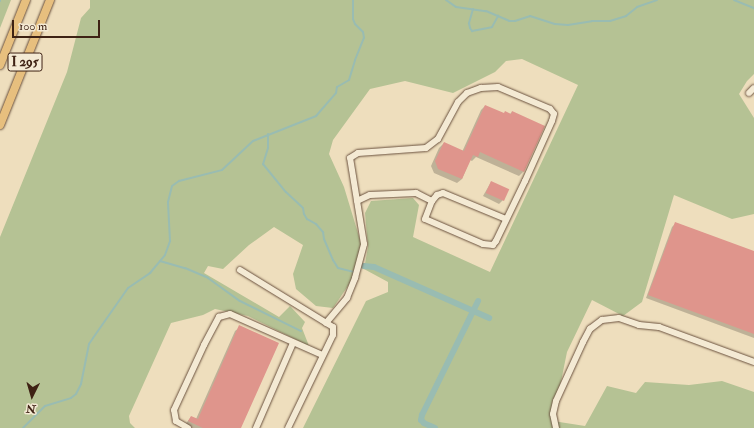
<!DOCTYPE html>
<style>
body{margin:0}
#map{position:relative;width:754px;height:428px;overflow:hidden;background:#eedebd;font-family:"IM FELL Double Pica",serif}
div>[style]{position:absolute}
.green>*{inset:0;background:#b5c294}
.shadow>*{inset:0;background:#0003}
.stream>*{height:2px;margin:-1px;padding:0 1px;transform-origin:1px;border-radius:1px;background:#99bcb2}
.canal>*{height:6px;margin:-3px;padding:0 3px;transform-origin:3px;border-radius:3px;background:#99bcb2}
.building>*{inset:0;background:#df958c;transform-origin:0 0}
.roads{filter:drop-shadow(0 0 1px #6a513e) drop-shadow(0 0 1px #6a513e)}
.minor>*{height:6px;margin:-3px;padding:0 3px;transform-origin:3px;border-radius:3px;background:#f4ead4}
.highway>*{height:8px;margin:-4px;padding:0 4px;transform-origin:4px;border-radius:4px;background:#e7bf7e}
span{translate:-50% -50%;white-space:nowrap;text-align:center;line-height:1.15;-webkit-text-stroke:4px #f4ead4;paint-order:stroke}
.shield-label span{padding:1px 3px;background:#f4ead4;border:1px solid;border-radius:3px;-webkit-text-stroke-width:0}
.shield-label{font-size:13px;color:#3e2214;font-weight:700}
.north{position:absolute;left:12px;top:376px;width:40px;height:40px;-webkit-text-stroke:3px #f4ead4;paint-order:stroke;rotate:185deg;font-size:11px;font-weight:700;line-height:16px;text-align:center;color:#3e2214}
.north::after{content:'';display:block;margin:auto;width:14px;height:18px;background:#3e2214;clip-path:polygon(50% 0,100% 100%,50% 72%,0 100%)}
.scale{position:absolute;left:12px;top:20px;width:88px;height:18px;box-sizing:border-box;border:2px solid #3e2214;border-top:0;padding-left:5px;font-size:12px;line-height:14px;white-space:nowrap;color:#3e2214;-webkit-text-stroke:3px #f4ead4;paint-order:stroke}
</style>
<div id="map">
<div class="green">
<i style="clip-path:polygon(0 0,11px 0,0 28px)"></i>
<i style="clip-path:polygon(90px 0,754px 0,754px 74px,747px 81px,739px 94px,754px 118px,754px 214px,732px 219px,674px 195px,642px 302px,623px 316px,592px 300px,567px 352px,553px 421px,585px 426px,607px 386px,636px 393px,645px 382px,689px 385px,722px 381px,754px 392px,754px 428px,303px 428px,366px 301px,388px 292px,388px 282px,364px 269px,368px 247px,365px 213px,371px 201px,413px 198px,419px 205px,413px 237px,490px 272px,578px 85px,522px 59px,506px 61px,495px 72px,453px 93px,405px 81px,370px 89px,333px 140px,329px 154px,344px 187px,361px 243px,356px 266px,350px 283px,333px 308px,316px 306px,296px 289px,293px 274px,303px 245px,274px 227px,249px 245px,223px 269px,208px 266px,204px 273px,279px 317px,290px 306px,305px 322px,302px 328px,309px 346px,248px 316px,215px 309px,203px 315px,171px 323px,129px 416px,130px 423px,135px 428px,0 428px,0 237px,67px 72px,81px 18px,90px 8px)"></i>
</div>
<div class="shadow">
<i style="clip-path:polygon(485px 106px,503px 114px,510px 114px,512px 112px,523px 172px,519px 176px,476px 157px,472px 161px,470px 160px,462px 179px,457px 183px,434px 173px,431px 166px,439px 148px,444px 143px,462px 152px,481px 110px)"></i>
<i style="clip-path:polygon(491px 182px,503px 200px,499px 204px,483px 196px)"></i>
<i style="clip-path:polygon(676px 223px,754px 252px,754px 338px,646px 298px,672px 227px)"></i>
<i style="clip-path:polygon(240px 327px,240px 428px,189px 428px,184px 426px,191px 417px,196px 419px,235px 331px)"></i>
</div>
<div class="stream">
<i style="left:446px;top:0;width:12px;rotate:35deg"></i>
<i style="left:456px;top:7px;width:30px;rotate:8deg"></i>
<i style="left:486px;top:11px;width:25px;rotate:23deg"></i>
<i style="left:509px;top:21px;width:6px"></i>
<i style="left:515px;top:21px;width:16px;rotate:-18deg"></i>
<i style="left:530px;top:16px;width:26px;rotate:18deg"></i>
<i style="left:555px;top:24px;width:13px;rotate:4deg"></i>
<i style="left:568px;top:25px;width:24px;rotate:-9deg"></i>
<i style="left:592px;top:21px;width:18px"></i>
<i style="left:610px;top:21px;width:17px;rotate:-17deg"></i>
<i style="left:626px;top:16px;width:14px;rotate:-39deg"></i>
<i style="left:637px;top:7px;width:21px;rotate:-19deg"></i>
<i style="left:734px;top:0;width:22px;rotate:22deg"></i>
<i style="left:0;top:1px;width:1px;rotate:-90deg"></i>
<i style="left:473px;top:9px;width:15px;rotate:106deg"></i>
<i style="left:469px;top:23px;width:5px;rotate:79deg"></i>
<i style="left:470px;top:28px;width:4px;rotate:56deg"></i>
<i style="left:472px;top:31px;width:20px;rotate:-11deg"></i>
<i style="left:492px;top:27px;width:13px;rotate:-61deg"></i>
<i style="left:268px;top:134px;width:14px;rotate:90deg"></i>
<i style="left:268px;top:148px;width:17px;rotate:107deg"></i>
<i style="left:263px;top:164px;width:36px;rotate:51deg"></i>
<i style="left:286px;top:192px;width:23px;rotate:43deg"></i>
<i style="left:303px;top:208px;width:6px;rotate:81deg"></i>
<i style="left:304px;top:214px;width:6px;rotate:59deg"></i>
<i style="left:307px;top:219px;width:10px;rotate:29deg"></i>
<i style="left:316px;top:224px;width:11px;rotate:49deg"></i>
<i style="left:323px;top:232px;width:7px;rotate:82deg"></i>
<i style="left:324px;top:239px;width:23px;rotate:67deg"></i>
<i style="left:333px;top:260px;width:9px;rotate:58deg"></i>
<i style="left:338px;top:268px;width:16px;rotate:14deg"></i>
<i style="left:160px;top:261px;width:26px;rotate:16deg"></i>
<i style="left:185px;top:268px;width:25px;rotate:23deg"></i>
<i style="left:208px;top:278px;width:39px;rotate:36deg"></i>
<i style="left:240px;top:301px;width:68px;rotate:26.2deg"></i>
<i style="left:23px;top:428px;width:31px;rotate:-45deg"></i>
<i style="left:45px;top:406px;width:27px;rotate:-17deg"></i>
<i style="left:71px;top:398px;width:6px;rotate:-39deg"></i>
<i style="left:76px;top:394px;width:11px;rotate:-63deg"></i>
<i style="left:81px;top:384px;width:41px;rotate:-78.7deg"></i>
<i style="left:89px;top:344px;width:7px;rotate:-56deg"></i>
<i style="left:93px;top:338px;width:61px;rotate:-55deg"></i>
<i style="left:128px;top:288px;width:27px;rotate:-34deg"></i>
<i style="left:150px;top:273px;width:23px;rotate:-50deg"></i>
<i style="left:165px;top:255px;width:15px;rotate:-70deg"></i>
<i style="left:170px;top:241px;width:39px;rotate:-93deg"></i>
<i style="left:168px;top:202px;width:16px;rotate:-76deg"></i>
<i style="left:172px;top:186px;width:9px;rotate:-36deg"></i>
<i style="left:179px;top:181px;width:44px;rotate:-14.3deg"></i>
<i style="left:222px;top:170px;width:42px;rotate:-43.1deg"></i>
<i style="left:253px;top:141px;width:68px;rotate:-21.6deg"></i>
<i style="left:316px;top:116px;width:30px;rotate:-49deg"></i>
<i style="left:336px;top:93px;width:6px;rotate:-81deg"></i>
<i style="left:337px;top:87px;width:14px;rotate:-30deg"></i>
<i style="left:349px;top:80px;width:21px;rotate:-73deg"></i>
<i style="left:355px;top:60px;width:24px;rotate:-68deg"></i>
<i style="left:364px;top:38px;width:6px;rotate:-99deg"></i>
<i style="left:363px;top:32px;width:11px;rotate:-135deg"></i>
<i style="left:355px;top:24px;width:5px;rotate:-112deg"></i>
<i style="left:353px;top:19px;width:19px;rotate:-90deg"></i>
</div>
<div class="canal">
<i style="left:364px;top:266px;width:10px;rotate:6deg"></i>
<i style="left:374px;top:267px;width:126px;rotate:23.9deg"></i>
<i style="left:435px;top:428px;width:12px;rotate:-156deg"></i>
<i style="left:424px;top:423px;width:4px;rotate:-135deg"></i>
<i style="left:421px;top:420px;width:5px;rotate:-79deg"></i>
<i style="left:422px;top:415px;width:127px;rotate:-63.8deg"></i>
</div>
<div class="building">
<i style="clip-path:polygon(485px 105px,504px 113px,505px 111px,511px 114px,512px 111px,545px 126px,524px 172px,480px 152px,478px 157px,473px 155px,462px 179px,438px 169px,435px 161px,444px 142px,464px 151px)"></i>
<i style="left:491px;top:181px;width:20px;height:13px;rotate:24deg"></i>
<i style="clip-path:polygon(675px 222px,754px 251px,754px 334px,648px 295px)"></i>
<i style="clip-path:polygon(239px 325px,279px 343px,241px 428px,203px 428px,188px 421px,191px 416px,198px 419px)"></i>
</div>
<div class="roads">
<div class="minor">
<i style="left:749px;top:93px;width:7px;rotate:-45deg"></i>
<i style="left:357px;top:201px;width:14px;rotate:-25deg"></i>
<i style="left:370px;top:195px;width:46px;rotate:-2.5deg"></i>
<i style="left:416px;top:193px;width:18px;rotate:27deg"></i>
<i style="left:240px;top:270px;width:109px;rotate:31.5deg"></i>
<i style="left:333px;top:327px;width:8px;rotate:90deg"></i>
<i style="left:333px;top:335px;width:103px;rotate:115.8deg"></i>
<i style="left:326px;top:323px;width:33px;rotate:-50deg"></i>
<i style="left:347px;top:298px;width:22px;rotate:-68deg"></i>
<i style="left:355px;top:278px;width:35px;rotate:-75deg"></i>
<i style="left:364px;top:244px;width:87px;rotate:-99.2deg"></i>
<i style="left:350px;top:158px;width:9px;rotate:-32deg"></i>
<i style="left:358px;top:153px;width:68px;rotate:-4.2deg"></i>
<i style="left:426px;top:148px;width:15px;rotate:-37deg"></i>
<i style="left:438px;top:139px;width:42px;rotate:-61.6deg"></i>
<i style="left:458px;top:102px;width:13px;rotate:-45deg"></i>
<i style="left:467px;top:93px;width:15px;rotate:-20deg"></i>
<i style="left:481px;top:88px;width:17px;rotate:-3deg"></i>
<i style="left:498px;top:87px;width:56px;rotate:22.9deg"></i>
<i style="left:550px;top:109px;width:6px;rotate:51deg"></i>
<i style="left:554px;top:114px;width:7px;rotate:106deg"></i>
<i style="left:552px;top:121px;width:66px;rotate:114.2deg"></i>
<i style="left:525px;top:181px;width:67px;rotate:115.8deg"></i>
<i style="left:496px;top:241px;width:5px;rotate:127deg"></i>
<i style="left:493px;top:245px;width:10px;rotate:-174deg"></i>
<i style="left:483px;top:244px;width:63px;rotate:-156.7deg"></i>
<i style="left:425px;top:219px;width:19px;rotate:-69deg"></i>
<i style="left:432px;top:201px;width:8px;rotate:-50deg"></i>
<i style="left:437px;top:195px;width:6px;rotate:-18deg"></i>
<i style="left:443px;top:193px;width:68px;rotate:22.4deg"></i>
<i style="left:188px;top:428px;width:14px;rotate:-150deg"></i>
<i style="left:176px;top:421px;width:11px;rotate:-100deg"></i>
<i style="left:174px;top:410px;width:72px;rotate:-65.2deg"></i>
<i style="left:204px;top:345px;width:32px;rotate:-62deg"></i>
<i style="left:219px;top:317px;width:11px;rotate:-15deg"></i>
<i style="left:230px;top:314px;width:101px;rotate:24deg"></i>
<i style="left:256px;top:428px;width:93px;rotate:-66.5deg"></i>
<i style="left:556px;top:428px;width:14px;rotate:-102deg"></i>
<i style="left:553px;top:414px;width:13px;rotate:-77deg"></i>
<i style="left:556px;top:401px;width:65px;rotate:-65.4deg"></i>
<i style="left:583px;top:342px;width:15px;rotate:-62deg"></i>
<i style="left:590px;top:329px;width:15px;rotate:-37deg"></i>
<i style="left:602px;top:320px;width:17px;rotate:-7deg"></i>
<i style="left:619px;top:318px;width:21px;rotate:19deg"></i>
<i style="left:639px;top:325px;width:20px;rotate:6deg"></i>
<i style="left:659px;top:327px;width:101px;rotate:20.2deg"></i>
</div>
<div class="highway">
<i style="left:0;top:65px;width:70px;rotate:-68.2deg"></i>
<i style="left:0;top:125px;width:135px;rotate:-68.2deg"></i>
</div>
</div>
<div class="shield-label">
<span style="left:25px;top:62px">I 295</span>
</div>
<div class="north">N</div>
<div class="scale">100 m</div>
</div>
